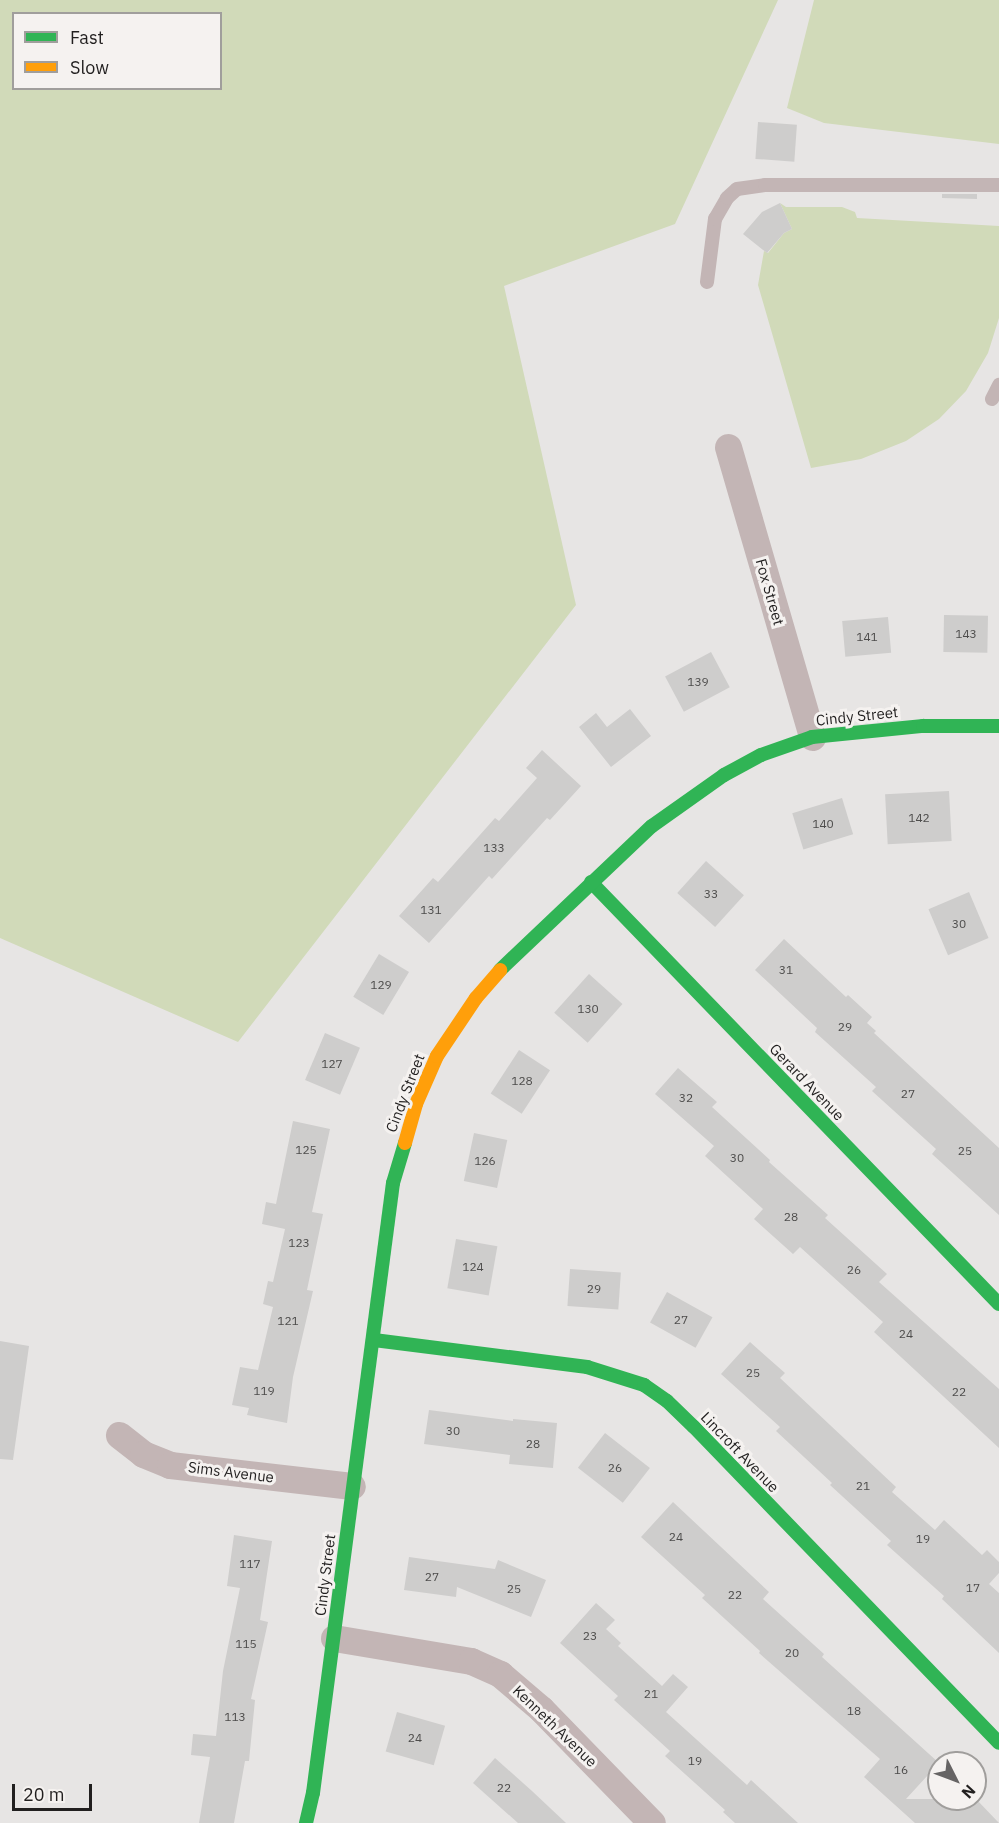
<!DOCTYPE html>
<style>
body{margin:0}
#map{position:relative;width:999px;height:1823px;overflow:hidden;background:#e7e5e4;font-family:"IBM Plex Sans",sans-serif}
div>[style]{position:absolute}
.green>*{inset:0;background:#d1dab9}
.building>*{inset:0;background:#cecdcc;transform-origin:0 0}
.lane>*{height:14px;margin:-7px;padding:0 7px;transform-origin:7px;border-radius:7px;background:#c3b5b5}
.street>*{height:27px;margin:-13.5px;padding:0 13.5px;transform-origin:13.5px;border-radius:13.5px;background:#c3b5b5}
.fast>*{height:14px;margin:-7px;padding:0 7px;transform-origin:7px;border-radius:7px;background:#30b455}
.slow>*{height:14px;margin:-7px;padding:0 7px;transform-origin:7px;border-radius:7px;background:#ff9f0a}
span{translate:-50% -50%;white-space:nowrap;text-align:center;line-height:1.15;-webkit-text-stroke:6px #f5f2f0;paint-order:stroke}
.number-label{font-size:12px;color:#4d4c4b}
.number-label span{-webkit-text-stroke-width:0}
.street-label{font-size:15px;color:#211f1f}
.legend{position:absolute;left:12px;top:12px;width:210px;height:78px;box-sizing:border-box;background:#f5f2f0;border:2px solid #a09e9c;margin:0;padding:8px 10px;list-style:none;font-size:18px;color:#211f1f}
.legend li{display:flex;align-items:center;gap:12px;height:30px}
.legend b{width:30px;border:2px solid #a09e9c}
.north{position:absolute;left:927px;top:1751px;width:60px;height:60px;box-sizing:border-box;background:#f5f2f0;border:2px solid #a09e9c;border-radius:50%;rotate:132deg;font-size:16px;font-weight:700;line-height:24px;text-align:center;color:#211f1f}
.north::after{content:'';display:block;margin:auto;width:21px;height:27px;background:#666464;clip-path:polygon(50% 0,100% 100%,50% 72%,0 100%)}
.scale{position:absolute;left:12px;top:1784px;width:80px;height:27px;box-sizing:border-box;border:3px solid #211f1f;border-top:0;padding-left:8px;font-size:18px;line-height:21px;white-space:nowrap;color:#211f1f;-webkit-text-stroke:4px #f5f2f0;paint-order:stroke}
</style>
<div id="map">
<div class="green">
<i style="clip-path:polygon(evenodd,0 0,778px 0,675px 224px,504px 286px,576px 605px,238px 1042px,0 938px,0 0,14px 14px,220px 14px,220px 88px,14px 88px,14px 14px)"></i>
<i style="clip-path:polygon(814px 0,999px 0,999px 144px,824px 123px,787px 108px)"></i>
<i style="clip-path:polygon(780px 203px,786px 207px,842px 207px,855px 212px,857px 218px,999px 226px,999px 318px,988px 353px,966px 391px,939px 419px,906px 441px,861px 459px,811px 468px,758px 285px,764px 251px,768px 253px,784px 233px,792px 229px)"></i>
</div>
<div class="building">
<i style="left:758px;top:122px;width:39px;height:37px;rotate:4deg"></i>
<i style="clip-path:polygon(942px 194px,977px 194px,977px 199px,942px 198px)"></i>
<i style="clip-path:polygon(780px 203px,792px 229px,784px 233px,767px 253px,743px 234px,762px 212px)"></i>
<i style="left:944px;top:615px;width:44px;height:37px;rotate:1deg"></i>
<i style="left:888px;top:617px;width:36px;height:46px;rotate:85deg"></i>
<i style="left:711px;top:652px;width:40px;height:52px;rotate:62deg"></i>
<i style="clip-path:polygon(630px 709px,651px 736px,611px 767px,579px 727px,596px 713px,607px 727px)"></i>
<i style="clip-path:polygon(542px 750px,581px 786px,550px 820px,547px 818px,492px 879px,489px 876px,429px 943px,399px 916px,433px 878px,438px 882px,495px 818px,499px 821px,537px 778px,526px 768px)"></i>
<i style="left:949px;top:791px;width:50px;height:64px;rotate:87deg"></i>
<i style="left:842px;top:798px;width:38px;height:52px;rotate:73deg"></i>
<i style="left:706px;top:861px;width:51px;height:43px;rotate:42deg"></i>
<i style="left:969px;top:892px;width:50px;height:44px;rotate:67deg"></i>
<i style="clip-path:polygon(784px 939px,846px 997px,848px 995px,872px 1017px,867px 1023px,876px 1031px,874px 1033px,999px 1148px,999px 1215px,932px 1154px,936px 1149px,872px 1091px,876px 1087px,815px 1032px,817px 1028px,755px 970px)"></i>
<i style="left:379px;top:954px;width:35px;height:50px;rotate:31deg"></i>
<i style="left:589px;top:974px;width:45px;height:52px;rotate:42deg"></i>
<i style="left:325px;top:1033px;width:38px;height:51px;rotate:23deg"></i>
<i style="left:519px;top:1050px;width:37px;height:52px;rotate:33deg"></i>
<i style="clip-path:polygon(678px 1068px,717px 1102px,712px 1107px,770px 1160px,769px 1162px,828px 1215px,825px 1218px,887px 1274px,879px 1282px,999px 1389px,999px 1448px,874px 1332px,883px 1322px,800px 1247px,793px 1254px,754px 1219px,763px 1209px,705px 1156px,714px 1146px,655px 1094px)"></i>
<i style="clip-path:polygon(293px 1121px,330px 1129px,312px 1212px,323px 1214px,307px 1290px,313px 1291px,293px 1377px,287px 1423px,247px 1415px,249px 1408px,232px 1405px,240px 1367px,258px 1370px,273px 1307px,263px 1304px,268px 1281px,273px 1282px,285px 1229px,262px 1224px,266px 1202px,276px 1204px)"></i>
<i style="left:474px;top:1133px;width:34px;height:49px;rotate:12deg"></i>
<i style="left:456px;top:1239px;width:42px;height:50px;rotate:10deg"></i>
<i style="left:570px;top:1269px;width:51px;height:37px;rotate:4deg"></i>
<i style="left:667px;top:1292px;width:52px;height:35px;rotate:29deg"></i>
<i style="clip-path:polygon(0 1341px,29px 1346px,13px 1460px,0 1459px)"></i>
<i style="clip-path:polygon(750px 1342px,785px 1373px,780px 1378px,896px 1487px,892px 1492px,935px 1530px,944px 1520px,982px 1555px,987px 1550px,999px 1562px,999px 1573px,989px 1584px,999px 1593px,999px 1653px,942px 1599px,944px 1596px,887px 1545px,891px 1541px,830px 1485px,832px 1483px,776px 1431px,780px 1427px,721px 1374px)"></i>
<i style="clip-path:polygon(429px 1410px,513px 1421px,513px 1419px,557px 1423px,553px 1468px,509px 1464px,510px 1455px,424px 1444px)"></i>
<i style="left:605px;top:1433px;width:57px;height:44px;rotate:38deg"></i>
<i style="clip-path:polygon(673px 1502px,769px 1592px,763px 1599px,824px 1654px,822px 1657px,939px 1763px,906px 1799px,976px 1799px,999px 1823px,915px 1823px,864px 1777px,880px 1759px,759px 1653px,760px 1651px,702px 1598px,705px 1595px,641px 1537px)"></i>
<i style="clip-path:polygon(234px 1535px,272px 1541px,260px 1620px,268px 1622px,251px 1699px,255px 1700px,249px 1761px,245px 1761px,234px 1823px,199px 1823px,210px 1757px,191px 1755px,193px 1734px,216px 1736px,223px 1671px,240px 1588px,227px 1586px)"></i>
<i style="clip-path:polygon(409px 1557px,495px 1569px,498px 1560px,546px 1580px,531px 1617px,457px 1587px,456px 1597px,404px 1590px)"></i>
<i style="clip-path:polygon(596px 1603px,615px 1620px,606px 1629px,621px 1643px,618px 1646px,662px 1686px,673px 1674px,688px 1687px,666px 1712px,747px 1785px,751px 1780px,798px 1823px,735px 1823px,723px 1812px,725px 1810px,665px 1756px,670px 1751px,614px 1700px,618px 1696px,560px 1643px)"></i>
<i style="left:397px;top:1712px;width:50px;height:41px;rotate:16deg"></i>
<i style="clip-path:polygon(495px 1758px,532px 1791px,566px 1823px,518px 1823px,473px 1783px)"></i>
</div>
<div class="lane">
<i style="left:707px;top:282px;width:64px;rotate:-82.8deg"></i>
<i style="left:715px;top:219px;width:24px;rotate:-60deg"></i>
<i style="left:727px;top:198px;width:13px;rotate:-42deg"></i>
<i style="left:737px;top:189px;width:28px;rotate:-8deg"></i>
<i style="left:765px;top:185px;width:234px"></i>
<i style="left:992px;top:399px;width:16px;rotate:-63deg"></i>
</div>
<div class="street">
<i style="left:728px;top:447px;width:302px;rotate:73.8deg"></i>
<i style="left:119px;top:1435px;width:31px;rotate:38deg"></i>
<i style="left:143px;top:1454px;width:29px;rotate:22deg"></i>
<i style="left:170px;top:1465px;width:183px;rotate:6.6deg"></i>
<i style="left:334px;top:1638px;width:139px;rotate:9.5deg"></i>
<i style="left:471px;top:1661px;width:32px;rotate:24deg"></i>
<i style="left:500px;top:1674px;width:54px;rotate:40.5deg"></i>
<i style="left:541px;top:1709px;width:159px;rotate:45.8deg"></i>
</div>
<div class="fast">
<i style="left:591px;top:882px;width:587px;rotate:45.97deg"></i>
<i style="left:500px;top:970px;width:209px;rotate:-43.5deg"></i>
<i style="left:652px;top:826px;width:88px;rotate:-35.3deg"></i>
<i style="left:724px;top:775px;width:42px;rotate:-28.4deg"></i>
<i style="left:761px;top:755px;width:54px;rotate:-19.4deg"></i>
<i style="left:812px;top:737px;width:112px;rotate:-5.7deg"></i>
<i style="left:923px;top:726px;width:76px"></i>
<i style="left:374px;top:1340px;width:215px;rotate:7.2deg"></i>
<i style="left:587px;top:1367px;width:60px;rotate:17.5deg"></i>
<i style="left:644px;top:1385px;width:28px;rotate:35deg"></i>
<i style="left:667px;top:1401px;width:37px;rotate:44deg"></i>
<i style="left:694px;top:1427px;width:439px;rotate:46deg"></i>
<i style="left:306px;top:1823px;width:31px;rotate:-77deg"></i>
<i style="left:313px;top:1793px;width:615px;rotate:-82.53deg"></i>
<i style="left:393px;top:1183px;width:42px;rotate:-73.3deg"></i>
</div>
<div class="slow">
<i style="left:405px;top:1143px;width:41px;rotate:-74.2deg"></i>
<i style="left:416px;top:1104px;width:52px;rotate:-66.4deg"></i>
<i style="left:437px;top:1056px;width:70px;rotate:-56.1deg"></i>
<i style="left:476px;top:998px;width:37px;rotate:-49deg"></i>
</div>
<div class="number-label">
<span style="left:966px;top:634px">143</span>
<span style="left:867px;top:637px">141</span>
<span style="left:698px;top:682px">139</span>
<span style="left:919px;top:818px">142</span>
<span style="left:823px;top:824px">140</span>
<span style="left:494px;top:848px">133</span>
<span style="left:711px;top:894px">33</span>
<span style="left:431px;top:910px">131</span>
<span style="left:959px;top:924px">30</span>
<span style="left:786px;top:970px">31</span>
<span style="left:381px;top:985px">129</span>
<span style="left:588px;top:1009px">130</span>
<span style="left:845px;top:1027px">29</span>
<span style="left:332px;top:1064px">127</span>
<span style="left:522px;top:1081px">128</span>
<span style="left:908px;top:1094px">27</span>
<span style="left:686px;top:1098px">32</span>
<span style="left:306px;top:1150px">125</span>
<span style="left:965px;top:1151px">25</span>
<span style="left:737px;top:1158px">30</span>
<span style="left:485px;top:1161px">126</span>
<span style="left:791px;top:1217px">28</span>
<span style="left:299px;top:1243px">123</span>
<span style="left:473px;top:1267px">124</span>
<span style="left:854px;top:1270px">26</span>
<span style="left:594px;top:1289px">29</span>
<span style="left:681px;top:1320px">27</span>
<span style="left:288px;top:1321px">121</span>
<span style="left:906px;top:1334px">24</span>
<span style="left:753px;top:1373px">25</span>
<span style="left:264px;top:1391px">119</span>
<span style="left:959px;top:1392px">22</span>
<span style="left:453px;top:1431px">30</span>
<span style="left:533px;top:1444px">28</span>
<span style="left:615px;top:1468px">26</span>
<span style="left:863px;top:1486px">21</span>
<span style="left:676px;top:1537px">24</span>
<span style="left:923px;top:1539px">19</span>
<span style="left:250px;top:1564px">117</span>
<span style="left:432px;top:1577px">27</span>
<span style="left:973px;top:1588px">17</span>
<span style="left:514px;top:1589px">25</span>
<span style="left:735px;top:1595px">22</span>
<span style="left:590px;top:1636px">23</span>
<span style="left:246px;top:1644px">115</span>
<span style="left:792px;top:1653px">20</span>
<span style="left:651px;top:1694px">21</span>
<span style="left:854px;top:1711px">18</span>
<span style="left:235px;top:1717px">113</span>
<span style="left:415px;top:1738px">24</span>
<span style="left:695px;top:1761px">19</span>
<span style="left:901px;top:1770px">16</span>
<span style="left:504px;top:1788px">22</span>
</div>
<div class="street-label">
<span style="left:770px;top:592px;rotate:74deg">Fox Street</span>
<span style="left:857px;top:716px;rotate:-6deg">Cindy Street</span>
<span style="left:807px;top:1082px;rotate:46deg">Gerard Avenue</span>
<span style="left:405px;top:1093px;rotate:-69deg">Cindy Street</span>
<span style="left:740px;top:1452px;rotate:46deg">Lincroft Avenue</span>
<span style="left:231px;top:1472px;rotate:7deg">Sims Avenue</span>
<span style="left:325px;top:1575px;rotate:-83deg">Cindy Street</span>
<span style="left:555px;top:1726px;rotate:44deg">Kenneth Avenue</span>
</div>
<ul class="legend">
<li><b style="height:8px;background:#30b455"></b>Fast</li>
<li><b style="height:8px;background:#ff9f0a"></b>Slow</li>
</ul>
<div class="north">N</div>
<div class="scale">20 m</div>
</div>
